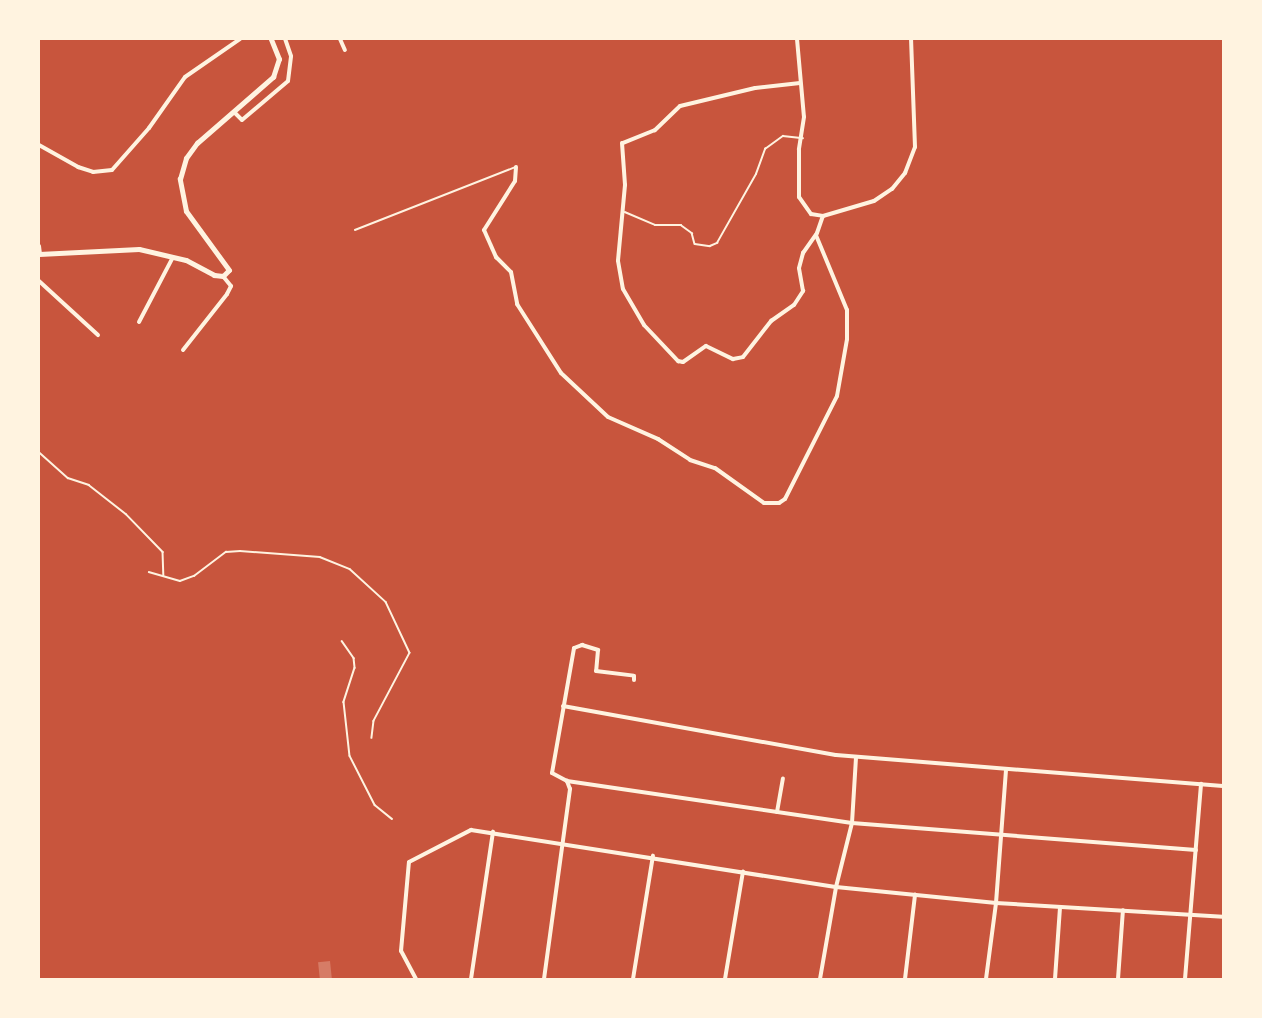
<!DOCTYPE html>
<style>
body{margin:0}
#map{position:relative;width:1262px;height:1018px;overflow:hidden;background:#c8553d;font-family:"Fira Sans",sans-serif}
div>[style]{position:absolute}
.building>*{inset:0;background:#d67c66;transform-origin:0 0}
.service>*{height:1.5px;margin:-0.75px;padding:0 0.75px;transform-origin:0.75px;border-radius:0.75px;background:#fff3e0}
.minor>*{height:4px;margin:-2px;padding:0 2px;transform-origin:2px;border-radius:2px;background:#fff3e0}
.secondary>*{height:5px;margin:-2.5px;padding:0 2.5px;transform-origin:2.5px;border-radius:2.5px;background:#fff3e0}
span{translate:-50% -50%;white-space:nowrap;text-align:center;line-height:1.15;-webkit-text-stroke:6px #fff3e0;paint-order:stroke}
.frame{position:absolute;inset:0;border:40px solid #fff3e0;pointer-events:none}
</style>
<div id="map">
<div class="building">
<i style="left:330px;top:961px;width:18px;height:12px;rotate:84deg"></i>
</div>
<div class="service">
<i style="left:625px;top:212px;width:33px;rotate:23deg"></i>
<i style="left:655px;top:225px;width:26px"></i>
<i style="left:681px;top:225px;width:14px;rotate:36deg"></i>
<i style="left:692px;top:233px;width:11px;rotate:75deg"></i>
<i style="left:695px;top:244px;width:15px;rotate:8deg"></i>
<i style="left:710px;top:246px;width:8px;rotate:-23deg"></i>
<i style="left:717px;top:243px;width:79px;rotate:-60.5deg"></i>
<i style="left:756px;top:174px;width:27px;rotate:-70deg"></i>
<i style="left:765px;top:149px;width:22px;rotate:-36deg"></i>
<i style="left:783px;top:136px;width:20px;rotate:6deg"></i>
<i style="left:355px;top:230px;width:173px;rotate:-21.4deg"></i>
<i style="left:39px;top:452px;width:39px;rotate:42deg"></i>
<i style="left:68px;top:478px;width:22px;rotate:18deg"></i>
<i style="left:89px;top:485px;width:47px;rotate:38.1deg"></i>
<i style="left:126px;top:514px;width:53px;rotate:45.8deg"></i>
<i style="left:163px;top:552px;width:23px;rotate:88deg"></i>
<i style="left:149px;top:572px;width:32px;rotate:16deg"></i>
<i style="left:180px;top:581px;width:15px;rotate:-20deg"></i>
<i style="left:194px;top:576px;width:40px;rotate:-37deg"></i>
<i style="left:226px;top:552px;width:14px;rotate:-4deg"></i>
<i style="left:240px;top:551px;width:80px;rotate:4.3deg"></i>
<i style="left:320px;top:557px;width:32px;rotate:22deg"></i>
<i style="left:350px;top:569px;width:49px;rotate:42.5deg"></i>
<i style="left:386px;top:602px;width:56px;rotate:64.8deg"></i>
<i style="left:410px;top:653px;width:77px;rotate:117.9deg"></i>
<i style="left:374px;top:721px;width:17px;rotate:97deg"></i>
<i style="left:342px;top:641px;width:21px;rotate:55deg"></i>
<i style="left:354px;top:658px;width:10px;rotate:84deg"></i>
<i style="left:355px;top:668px;width:36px;rotate:108deg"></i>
<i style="left:344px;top:702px;width:54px;rotate:83.7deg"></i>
<i style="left:350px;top:756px;width:55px;rotate:63deg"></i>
<i style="left:375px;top:805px;width:22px;rotate:39deg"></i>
</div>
<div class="minor">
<i style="left:340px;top:39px;width:12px;rotate:66deg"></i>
<i style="left:797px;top:39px;width:78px;rotate:84.9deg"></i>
<i style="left:804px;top:117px;width:33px;rotate:99deg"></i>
<i style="left:799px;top:150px;width:47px;rotate:90deg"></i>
<i style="left:799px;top:197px;width:21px;rotate:55deg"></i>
<i style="left:811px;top:214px;width:12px;rotate:9deg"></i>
<i style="left:823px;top:216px;width:53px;rotate:-16.4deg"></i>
<i style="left:874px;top:201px;width:22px;rotate:-34deg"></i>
<i style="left:892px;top:189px;width:21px;rotate:-51deg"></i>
<i style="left:905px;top:173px;width:28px;rotate:-69deg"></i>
<i style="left:915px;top:147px;width:108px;rotate:-92.1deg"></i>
<i style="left:800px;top:83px;width:45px;rotate:173.7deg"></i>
<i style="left:755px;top:88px;width:77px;rotate:166.5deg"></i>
<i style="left:680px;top:106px;width:35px;rotate:136deg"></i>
<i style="left:655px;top:130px;width:35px;rotate:158deg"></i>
<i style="left:622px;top:143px;width:42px;rotate:85.9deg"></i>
<i style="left:625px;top:185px;width:76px;rotate:95.3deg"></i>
<i style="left:618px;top:261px;width:28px;rotate:80deg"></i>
<i style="left:623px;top:289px;width:42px;rotate:59.7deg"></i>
<i style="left:644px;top:325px;width:50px;rotate:46.6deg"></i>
<i style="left:678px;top:361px;width:5px;rotate:11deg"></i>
<i style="left:683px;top:362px;width:28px;rotate:-35deg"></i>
<i style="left:706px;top:346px;width:30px;rotate:26deg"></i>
<i style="left:733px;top:359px;width:10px;rotate:-11deg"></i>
<i style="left:743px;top:357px;width:46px;rotate:-52.1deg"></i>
<i style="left:771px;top:321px;width:28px;rotate:-35deg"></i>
<i style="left:794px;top:305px;width:17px;rotate:-57deg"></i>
<i style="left:803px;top:291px;width:23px;rotate:-100deg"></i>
<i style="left:799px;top:268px;width:16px;rotate:-75deg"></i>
<i style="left:803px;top:253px;width:24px;rotate:-55deg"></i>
<i style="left:817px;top:233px;width:18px;rotate:-71deg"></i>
<i style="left:234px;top:112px;width:11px;rotate:45deg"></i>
<i style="left:242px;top:120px;width:60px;rotate:-40.3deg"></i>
<i style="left:288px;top:81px;width:25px;rotate:-83deg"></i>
<i style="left:291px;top:56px;width:18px;rotate:-109deg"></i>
<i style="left:39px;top:145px;width:45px;rotate:29.4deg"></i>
<i style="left:78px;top:167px;width:16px;rotate:18deg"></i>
<i style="left:93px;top:172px;width:19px;rotate:-6deg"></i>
<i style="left:112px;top:170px;width:56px;rotate:-48.6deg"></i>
<i style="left:149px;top:128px;width:62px;rotate:-54.8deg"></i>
<i style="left:185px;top:77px;width:67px;rotate:-34.6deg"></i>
<i style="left:516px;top:167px;width:14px;rotate:94deg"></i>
<i style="left:515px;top:181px;width:58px;rotate:122.3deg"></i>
<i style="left:484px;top:230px;width:30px;rotate:66deg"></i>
<i style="left:496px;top:257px;width:21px;rotate:45deg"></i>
<i style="left:511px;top:272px;width:33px;rotate:79deg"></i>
<i style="left:517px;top:304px;width:82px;rotate:57.5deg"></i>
<i style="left:561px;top:373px;width:64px;rotate:43.1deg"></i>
<i style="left:608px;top:417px;width:55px;rotate:23.7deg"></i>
<i style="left:658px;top:439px;width:38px;rotate:33deg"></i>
<i style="left:690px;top:460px;width:26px;rotate:18deg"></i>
<i style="left:715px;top:468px;width:60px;rotate:35.5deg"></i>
<i style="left:764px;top:503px;width:15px"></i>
<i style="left:779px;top:503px;width:7px;rotate:-34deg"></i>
<i style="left:785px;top:499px;width:115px;rotate:-63.2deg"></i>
<i style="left:837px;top:396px;width:58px;rotate:-80deg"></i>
<i style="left:847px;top:339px;width:29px;rotate:-90deg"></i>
<i style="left:847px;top:310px;width:81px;rotate:-112.5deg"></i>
<i style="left:39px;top:246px;width:8px;rotate:83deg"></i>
<i style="left:39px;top:281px;width:80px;rotate:42.5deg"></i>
<i style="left:139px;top:322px;width:73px;rotate:-62.4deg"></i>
<i style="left:183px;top:350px;width:71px;rotate:-51.8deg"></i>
<i style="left:227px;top:294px;width:9px;rotate:-63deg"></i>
<i style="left:231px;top:286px;width:13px;rotate:-129deg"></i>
<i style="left:563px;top:706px;width:277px;rotate:10.2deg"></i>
<i style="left:836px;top:755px;width:388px;rotate:4.6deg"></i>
<i style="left:567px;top:781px;width:288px;rotate:8.4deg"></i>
<i style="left:852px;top:823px;width:345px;rotate:4.5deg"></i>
<i style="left:777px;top:812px;width:34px;rotate:-80deg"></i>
<i style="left:416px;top:979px;width:32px;rotate:-118deg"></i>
<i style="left:401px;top:951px;width:89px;rotate:-84.9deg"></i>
<i style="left:409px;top:862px;width:70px;rotate:-27.3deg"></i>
<i style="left:471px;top:830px;width:369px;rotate:8.9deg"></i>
<i style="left:836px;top:887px;width:161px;rotate:5.7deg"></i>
<i style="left:996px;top:903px;width:227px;rotate:3.5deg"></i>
<i style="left:471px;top:979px;width:149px;rotate:-81.5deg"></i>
<i style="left:544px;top:979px;width:192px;rotate:-82.2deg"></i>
<i style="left:570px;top:789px;width:9px;rotate:-111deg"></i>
<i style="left:567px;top:781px;width:17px;rotate:-152deg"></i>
<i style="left:552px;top:773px;width:127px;rotate:-80deg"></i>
<i style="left:574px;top:648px;width:9px;rotate:-21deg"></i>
<i style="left:582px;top:645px;width:17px;rotate:17deg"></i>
<i style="left:598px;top:650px;width:21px;rotate:95deg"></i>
<i style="left:596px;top:671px;width:38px;rotate:7deg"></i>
<i style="left:634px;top:676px;width:4px;rotate:90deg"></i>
<i style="left:633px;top:979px;width:125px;rotate:-80.8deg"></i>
<i style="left:725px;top:979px;width:109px;rotate:-80.5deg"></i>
<i style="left:820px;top:979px;width:93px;rotate:-80.1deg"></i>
<i style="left:836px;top:887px;width:66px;rotate:-76deg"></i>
<i style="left:852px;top:823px;width:66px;rotate:-86.5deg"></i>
<i style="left:905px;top:979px;width:85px;rotate:-83.2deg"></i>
<i style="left:986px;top:979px;width:77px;rotate:-82.5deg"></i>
<i style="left:996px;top:903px;width:134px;rotate:-85.7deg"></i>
<i style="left:1055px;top:979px;width:72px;rotate:-86deg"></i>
<i style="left:1118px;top:979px;width:69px;rotate:-85.9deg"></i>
<i style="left:1185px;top:979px;width:196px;rotate:-85.3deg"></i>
</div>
<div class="secondary">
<i style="left:39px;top:254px;width:100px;rotate:-2.9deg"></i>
<i style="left:139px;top:249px;width:48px;rotate:13.2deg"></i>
<i style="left:186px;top:260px;width:32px;rotate:28deg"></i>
<i style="left:214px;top:275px;width:9px;rotate:6deg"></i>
<i style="left:223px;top:276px;width:8px;rotate:-45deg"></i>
<i style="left:229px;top:270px;width:73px;rotate:-126.1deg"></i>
<i style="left:186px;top:211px;width:33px;rotate:-101deg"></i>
<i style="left:180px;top:179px;width:22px;rotate:-74deg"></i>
<i style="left:186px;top:158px;width:19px;rotate:-54deg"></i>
<i style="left:197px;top:143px;width:101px;rotate:-41deg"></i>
<i style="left:273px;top:77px;width:19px;rotate:-72deg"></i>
<i style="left:279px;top:59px;width:22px;rotate:-112deg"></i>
</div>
<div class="frame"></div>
</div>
